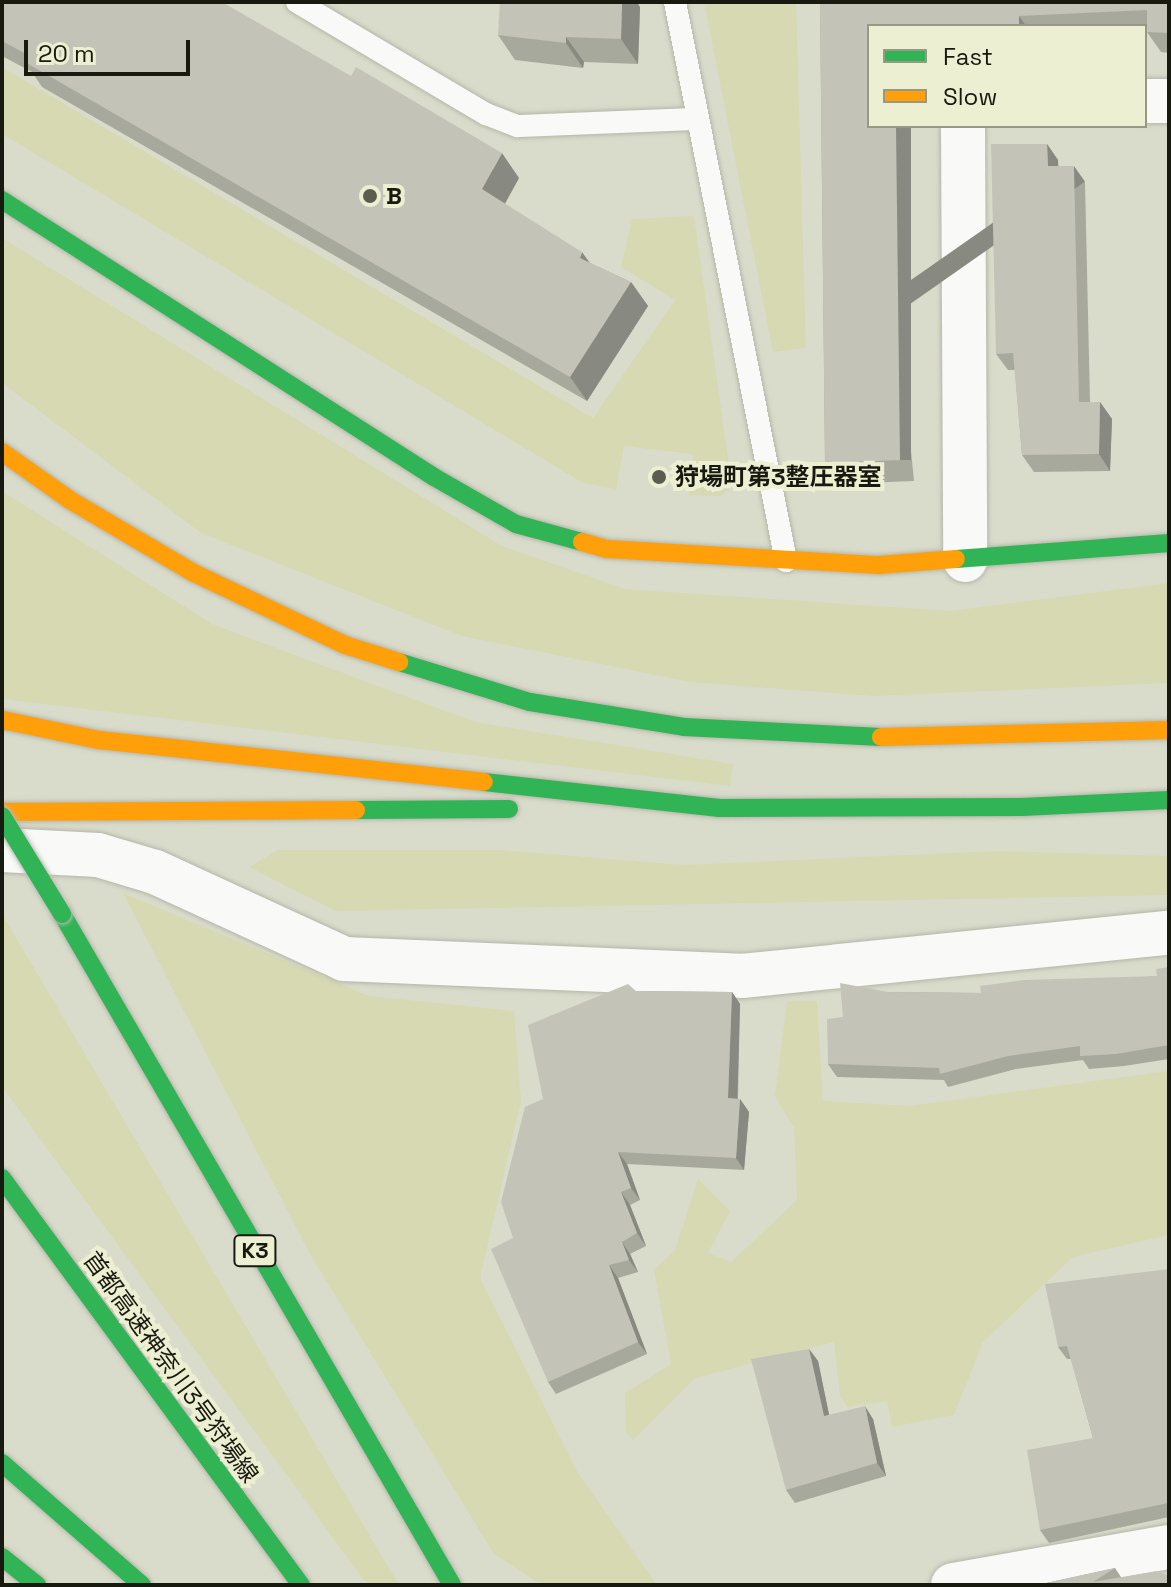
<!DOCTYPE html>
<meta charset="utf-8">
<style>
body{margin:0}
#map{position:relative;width:1171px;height:1587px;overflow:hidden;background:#dadccb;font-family:"Space Grotesk","Noto Sans JP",sans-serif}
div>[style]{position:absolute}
.green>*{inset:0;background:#d6d9b2}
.roads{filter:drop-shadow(0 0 2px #b5b6a9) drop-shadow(0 0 2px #b5b6a9)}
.lane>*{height:22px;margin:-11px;padding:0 11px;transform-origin:11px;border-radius:11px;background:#f9faf7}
.street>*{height:44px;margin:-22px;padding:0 22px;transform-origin:22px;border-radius:22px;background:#f9faf7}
.fast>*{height:18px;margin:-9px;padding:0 9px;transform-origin:9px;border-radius:9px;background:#30b455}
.slow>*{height:18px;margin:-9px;padding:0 9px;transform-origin:9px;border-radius:9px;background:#ff9f0a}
.bridges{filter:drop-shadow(0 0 2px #bbbcb4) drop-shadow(0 0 2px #bbbcb4)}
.fast-bridge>*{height:18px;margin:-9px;padding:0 9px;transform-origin:9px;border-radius:9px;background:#30b455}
.wall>*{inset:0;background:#a8a99d}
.shaded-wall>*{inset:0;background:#888980;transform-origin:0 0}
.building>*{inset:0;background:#c3c4b7}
.dots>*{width:22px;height:22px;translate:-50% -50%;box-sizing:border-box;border:4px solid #edefd2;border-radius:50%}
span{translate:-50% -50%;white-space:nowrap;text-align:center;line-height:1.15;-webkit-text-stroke:8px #edefd2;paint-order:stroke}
.shield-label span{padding:2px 6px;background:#edefd2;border:2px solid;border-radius:6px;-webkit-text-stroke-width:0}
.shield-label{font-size:22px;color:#18190f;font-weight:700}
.poi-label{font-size:24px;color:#18190f;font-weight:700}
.left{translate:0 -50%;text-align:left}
.street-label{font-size:24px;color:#18190f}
.frame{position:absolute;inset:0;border:4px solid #18190f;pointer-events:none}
.legend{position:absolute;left:867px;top:24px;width:280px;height:104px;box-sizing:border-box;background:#edefd2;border:2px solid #989984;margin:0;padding:10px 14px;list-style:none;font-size:24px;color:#18190f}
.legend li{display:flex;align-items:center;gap:16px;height:40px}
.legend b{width:40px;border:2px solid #989984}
.scale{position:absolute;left:24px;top:40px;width:166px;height:36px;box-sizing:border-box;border:4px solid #18190f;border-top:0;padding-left:10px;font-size:24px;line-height:28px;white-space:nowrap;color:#18190f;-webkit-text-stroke:6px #edefd2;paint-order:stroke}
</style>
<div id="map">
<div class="green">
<i style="clip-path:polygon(704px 2px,796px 2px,806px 348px,773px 352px)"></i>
<i style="clip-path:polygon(2px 67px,593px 418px,675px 300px,621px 267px,632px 219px,694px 216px,732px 487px,721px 496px,688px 495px,693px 454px,624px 446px,616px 489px,583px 483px,2px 134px)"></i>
<i style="clip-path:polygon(2px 238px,502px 546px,625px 589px,950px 611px,1169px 583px,1169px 683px,874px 696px,690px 682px,462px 636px,201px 533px,2px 383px)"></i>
<i style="clip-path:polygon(2px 491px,212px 624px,475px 722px,733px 764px,730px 786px,2px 699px)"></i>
<i style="clip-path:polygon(278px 850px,503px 850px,683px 865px,996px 851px,1169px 856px,1169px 895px,335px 911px,249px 867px)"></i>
<i style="clip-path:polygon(123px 893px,369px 996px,514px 1011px,521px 1101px,480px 1278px,578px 1473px,657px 1585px,542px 1585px,494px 1554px,311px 1256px)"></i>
<i style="clip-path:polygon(2px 914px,399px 1585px,371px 1585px,363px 1579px,2px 1087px)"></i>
<i style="clip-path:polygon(787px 1001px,817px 1001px,823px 1101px,909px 1106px,1169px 1071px,1169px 1235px,1073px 1257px,983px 1342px,954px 1415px,892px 1427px,887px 1401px,847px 1407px,840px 1396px,834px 1342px,695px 1378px,633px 1440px,626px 1432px,625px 1393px,671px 1364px,654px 1270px,675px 1250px,698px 1179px,730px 1211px,708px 1253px,731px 1262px,797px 1200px,794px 1128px,775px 1096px)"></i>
</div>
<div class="roads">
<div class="lane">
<i style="left:297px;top:2px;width:220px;rotate:30.7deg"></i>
<i style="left:486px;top:114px;width:34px;rotate:21deg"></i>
<i style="left:518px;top:126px;width:177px;rotate:-2.3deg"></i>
<i style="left:675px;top:2px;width:570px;rotate:78.77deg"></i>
</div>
<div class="street">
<i style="left:1145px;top:101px;width:24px"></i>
<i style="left:963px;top:126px;width:434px;rotate:89.7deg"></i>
<i style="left:2px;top:850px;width:96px;rotate:3deg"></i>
<i style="left:98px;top:855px;width:59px;rotate:16.6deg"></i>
<i style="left:155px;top:872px;width:208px;rotate:24.7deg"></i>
<i style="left:344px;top:959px;width:398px;rotate:2.4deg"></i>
<i style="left:742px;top:976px;width:429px;rotate:-5.8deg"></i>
<i style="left:953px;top:1585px;width:219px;rotate:-10deg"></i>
</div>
<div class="fast">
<i style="left:2px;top:200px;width:513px;rotate:32.67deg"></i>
<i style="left:434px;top:477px;width:95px;rotate:29.8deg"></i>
<i style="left:516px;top:524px;width:68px;rotate:15.3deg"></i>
<i style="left:956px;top:559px;width:214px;rotate:-4.3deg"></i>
<i style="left:399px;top:662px;width:137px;rotate:17deg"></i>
<i style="left:530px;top:702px;width:156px;rotate:9.2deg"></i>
<i style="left:684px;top:727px;width:197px;rotate:2.9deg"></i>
<i style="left:484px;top:782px;width:237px;rotate:6.3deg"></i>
<i style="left:720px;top:808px;width:302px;rotate:-0.2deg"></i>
<i style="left:1022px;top:807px;width:147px;rotate:-2.7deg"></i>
<i style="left:356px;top:810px;width:153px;rotate:-0.4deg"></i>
<i style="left:62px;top:914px;width:776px;rotate:59.83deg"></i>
<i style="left:2px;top:1178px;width:505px;rotate:53.7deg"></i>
<i style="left:2px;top:1463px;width:186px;rotate:41.1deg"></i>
<i style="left:2px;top:1557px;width:45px;rotate:38.7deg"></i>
</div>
<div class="slow">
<i style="left:2px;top:452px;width:83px;rotate:35.2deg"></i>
<i style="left:70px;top:500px;width:144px;rotate:30.5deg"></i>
<i style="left:194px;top:573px;width:167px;rotate:25.5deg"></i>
<i style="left:345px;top:645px;width:57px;rotate:17.5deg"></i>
<i style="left:582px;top:542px;width:26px;rotate:16deg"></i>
<i style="left:607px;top:549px;width:272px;rotate:3.4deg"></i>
<i style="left:879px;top:565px;width:77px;rotate:-4.5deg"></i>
<i style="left:2px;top:720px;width:99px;rotate:11.7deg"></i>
<i style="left:99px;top:740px;width:387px;rotate:6.2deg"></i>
<i style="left:881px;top:737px;width:288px;rotate:-1.4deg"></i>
<i style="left:2px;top:812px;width:354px;rotate:-0.3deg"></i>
</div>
</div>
<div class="bridges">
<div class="fast-bridge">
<i style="left:2px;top:816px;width:115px;rotate:58.5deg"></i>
</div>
</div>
<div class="wall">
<i style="clip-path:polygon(2px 2px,519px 178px,505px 204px,590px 263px,631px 282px,648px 306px,587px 401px,42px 87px,32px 72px,2px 56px)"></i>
<i style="clip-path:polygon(820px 2px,1169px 2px,1169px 53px,1161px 52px,1147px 32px,1145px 32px,1145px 26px,869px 26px,914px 481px,840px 484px,825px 463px)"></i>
<i style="clip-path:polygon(640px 7px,638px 64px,584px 62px,583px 68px,515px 60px,498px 35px)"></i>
<i style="clip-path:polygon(1047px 144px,1058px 160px,1058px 166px,1085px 182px,1090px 402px,1100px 402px,1112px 419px,1110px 471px,1034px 472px,1022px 455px,1015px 370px,1008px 370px,996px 354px)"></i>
<i style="clip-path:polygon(1169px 967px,1169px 1059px,1124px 1066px,1089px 1069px,1083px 1060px,1016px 1069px,948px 1087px,944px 1080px,837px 1077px,828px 1064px,843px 1017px,888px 992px,981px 993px,1157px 976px)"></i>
<i style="clip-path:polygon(636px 991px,732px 992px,740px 1004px,738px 1099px,740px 1099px,749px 1112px,744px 1170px,627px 1164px,640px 1200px,630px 1205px,646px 1246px,630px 1254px,638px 1272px,618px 1278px,647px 1354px,556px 1394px,548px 1382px,513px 1238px,543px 1099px)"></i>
<i style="clip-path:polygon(1169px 1269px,1169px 1517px,1049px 1543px,1040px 1530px,1093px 1438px,1071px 1359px,1067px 1359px,1058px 1347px)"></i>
<i style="clip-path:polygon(809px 1349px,818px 1361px,829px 1415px,873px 1419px,886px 1476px,795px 1503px,786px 1490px)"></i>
<i style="clip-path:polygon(1115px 1568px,1121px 1577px,1169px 1585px,1037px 1585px)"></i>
</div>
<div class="shaded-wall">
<i style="clip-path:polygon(622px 2px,637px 2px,640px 7px,638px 64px,621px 39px)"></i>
<i style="clip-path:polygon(1019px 16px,1026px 26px,1020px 26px,1019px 25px)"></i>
<i style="clip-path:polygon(566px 37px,584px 62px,583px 68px,566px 43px)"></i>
<i style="left:896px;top:126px;width:15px;height:334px"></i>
<i style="clip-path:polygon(1047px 144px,1058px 160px,1059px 182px,1048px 166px)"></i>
<i style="clip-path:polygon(502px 153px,519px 178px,499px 214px,482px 189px)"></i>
<i style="left:1074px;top:166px;width:19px;height:236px;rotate:55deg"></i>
<i style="clip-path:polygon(582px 252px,600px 277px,580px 258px)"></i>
<i style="clip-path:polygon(631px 282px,648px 306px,587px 401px,570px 377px)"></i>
<i style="clip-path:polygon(1100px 402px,1112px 419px,1110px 471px,1099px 454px)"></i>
<i style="clip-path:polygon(732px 992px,740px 1004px,737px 1111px,728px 1098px)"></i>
<i style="clip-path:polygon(740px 1099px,749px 1112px,744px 1170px,736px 1158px)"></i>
<i style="clip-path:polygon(618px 1152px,627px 1164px,640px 1200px,631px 1188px)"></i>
<i style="clip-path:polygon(621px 1192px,630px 1205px,646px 1246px,637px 1233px)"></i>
<i style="clip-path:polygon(622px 1242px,630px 1254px,638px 1272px,629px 1260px)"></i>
<i style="clip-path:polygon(609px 1265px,618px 1278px,647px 1354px,638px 1342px)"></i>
<i style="clip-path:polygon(809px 1349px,818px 1361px,832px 1429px,824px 1416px)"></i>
<i style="clip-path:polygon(865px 1406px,873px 1419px,886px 1476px,877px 1463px)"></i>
</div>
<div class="building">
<i style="clip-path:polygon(2px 2px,222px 2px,351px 76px,356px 67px,502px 153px,482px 189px,582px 252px,580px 258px,631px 282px,570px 377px,25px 62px,28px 55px,2px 41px)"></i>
<i style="clip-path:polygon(500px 2px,622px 2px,621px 39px,566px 37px,566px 43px,498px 35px)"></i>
<i style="clip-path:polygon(820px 2px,1169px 2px,1169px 33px,1147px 32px,1147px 10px,1019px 16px,1019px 25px,895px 24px,895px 26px,869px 26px,869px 126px,896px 126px,900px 460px,825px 463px)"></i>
<i style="clip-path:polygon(991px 144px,1047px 144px,1048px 166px,1074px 166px,1079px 402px,1100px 402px,1099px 454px,1022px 455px,1013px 353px,996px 354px)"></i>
<i style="clip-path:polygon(1169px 967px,1169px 1045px,1116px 1054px,1080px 1056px,1080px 1046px,1008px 1056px,940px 1074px,939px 1068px,828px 1064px,827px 1019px,843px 1017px,840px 983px,888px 992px,981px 993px,980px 986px,1024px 980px,1157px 976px,1156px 969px)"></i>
<i style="clip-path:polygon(628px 984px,636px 991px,732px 992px,728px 1098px,740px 1099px,736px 1158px,618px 1152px,631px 1188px,621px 1192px,637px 1233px,622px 1242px,629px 1260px,609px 1265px,638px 1342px,548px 1382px,491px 1249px,513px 1238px,501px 1202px,525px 1107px,543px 1099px,528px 1025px)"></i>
<i style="clip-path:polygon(1169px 1269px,1168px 1503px,1040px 1530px,1027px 1450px,1093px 1438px,1067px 1346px,1058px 1347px,1045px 1284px)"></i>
<i style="clip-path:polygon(809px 1349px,824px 1416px,865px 1406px,877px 1463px,786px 1490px,751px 1359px)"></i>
<i style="clip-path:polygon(1115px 1568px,1093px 1582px,1157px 1571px,1169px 1576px,1169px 1585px,1037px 1585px)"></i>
</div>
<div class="dots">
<i style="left:370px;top:196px;background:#5c5d51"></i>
<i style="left:659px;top:477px;background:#5c5d51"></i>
</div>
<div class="shield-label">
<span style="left:255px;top:1251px">K3</span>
</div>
<div class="poi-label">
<span class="left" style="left:386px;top:196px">B</span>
<span class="left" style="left:675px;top:477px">狩場町第3整圧器室</span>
</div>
<div class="street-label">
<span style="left:171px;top:1367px;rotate:54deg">首都高速神奈川3号狩場線</span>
</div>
<div class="frame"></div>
<ul class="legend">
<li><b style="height:10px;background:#30b455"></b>Fast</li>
<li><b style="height:10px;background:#ff9f0a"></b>Slow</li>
</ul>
<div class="scale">20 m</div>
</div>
